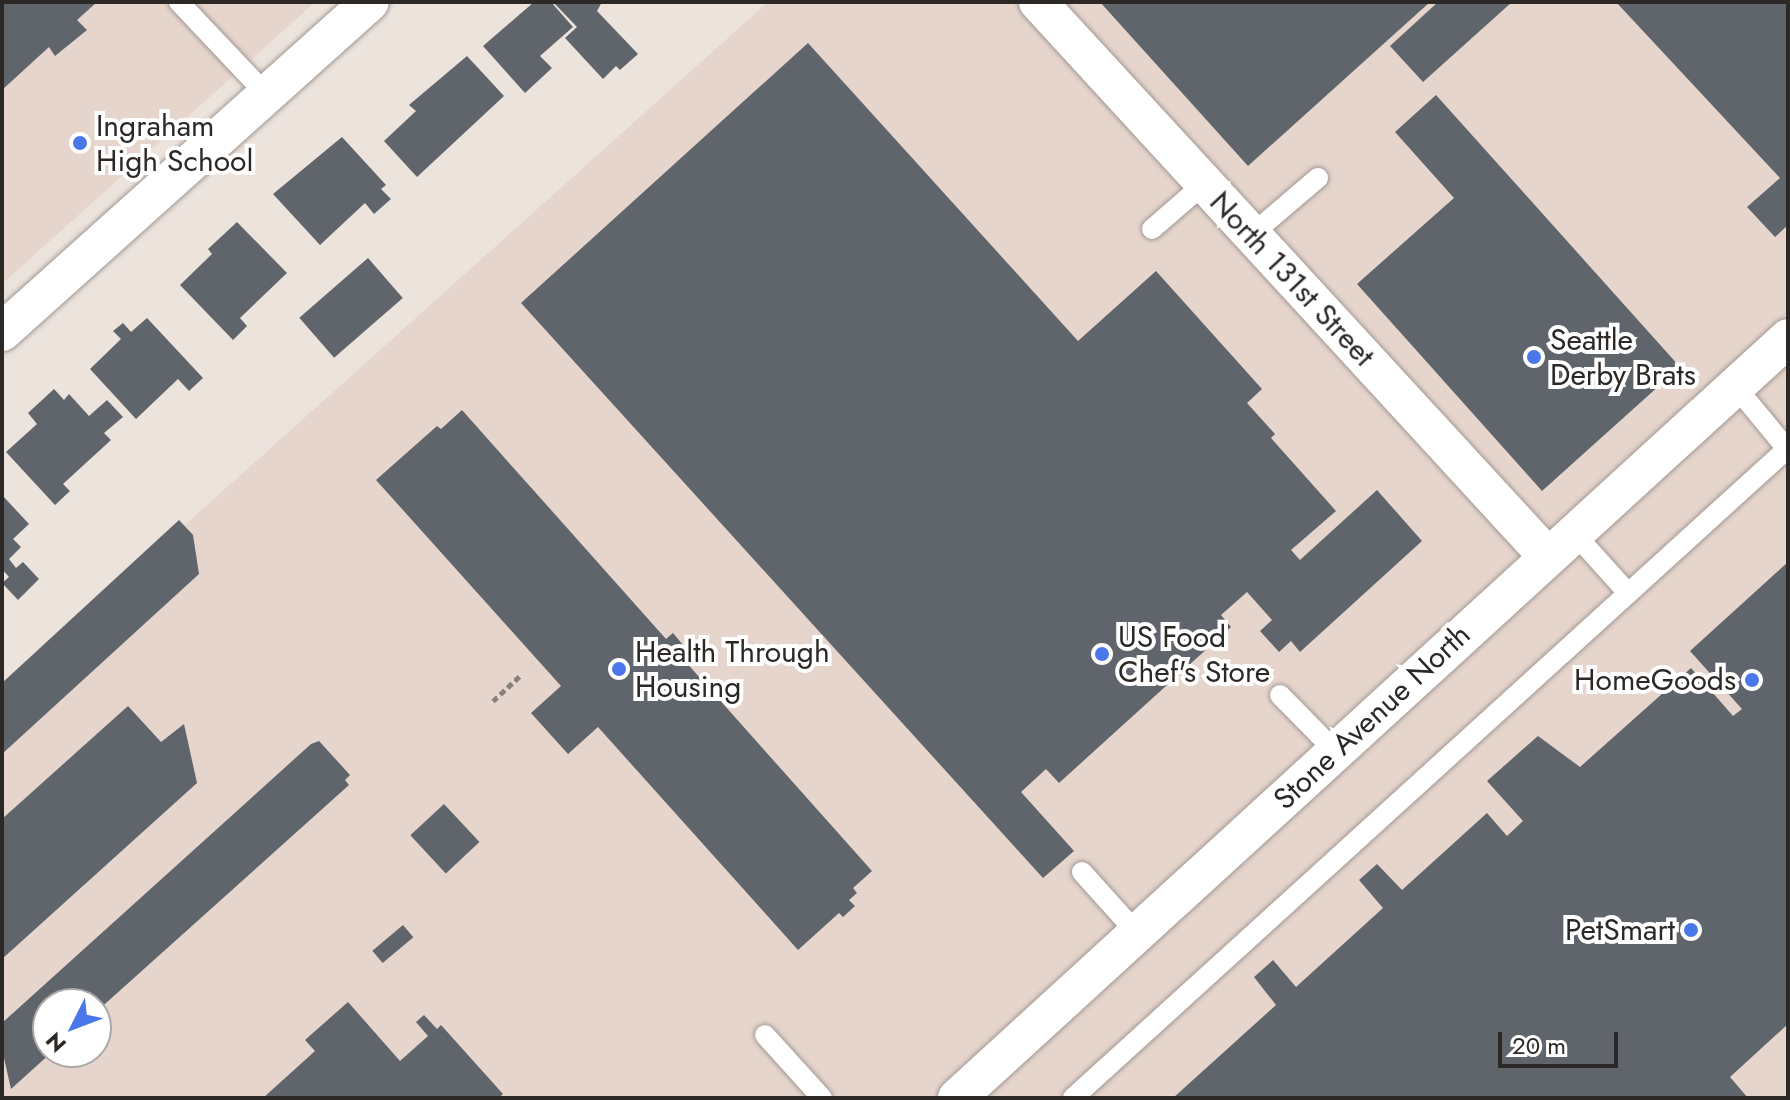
<!DOCTYPE html>
<style>
body{margin:0}
#map{position:relative;width:1790px;height:1100px;overflow:hidden;background:#ece3dd;font-family:Jost,sans-serif}
div>[style]{position:absolute}
.built>*{inset:0;background:#e6d5cc}
.building>*{inset:0;background:#60646b;transform-origin:0 0}
.path>*{height:5px;margin-top:-2.5px;transform-origin:0;background:repeating-linear-gradient(90deg,#88817e 0 6px,transparent 0 10px)}
.roads{filter:drop-shadow(0 0 2px #a19893) drop-shadow(0 0 2px #a19893)}
.service>*{height:20px;margin:-10px;padding:0 10px;transform-origin:10px;border-radius:10px;background:#fff}
.minor>*{height:38px;margin:-19px;padding:0 19px;transform-origin:19px;border-radius:19px;background:#fff}
.dots>*{width:22px;height:22px;translate:-50% -50%;box-sizing:border-box;border:4px solid #fff;border-radius:50%}
span{translate:-50% -50%;white-space:nowrap;text-align:center;line-height:1.15;-webkit-text-stroke:8px #fff;paint-order:stroke}
.poi-label{font-size:30px;color:#2c2826}
.left{translate:0 -50%;text-align:left}
.right{translate:-100% -50%;text-align:right}
.street-label{font-size:30px;color:#2c2826}
.frame{position:absolute;inset:0;border:4px solid #2c2826;pointer-events:none}
.north{position:absolute;left:32px;top:988px;width:80px;height:80px;box-sizing:border-box;background:#fff;border:2px solid #aba9a8;border-radius:50%;rotate:228deg;font-size:22px;font-weight:700;line-height:32px;text-align:center;color:#2c2826}
.north::after{content:'';display:block;margin:auto;width:28px;height:36px;background:#4a77e9;clip-path:polygon(50% 0,100% 100%,50% 72%,0 100%)}
.scale{position:absolute;left:1498px;top:1032px;width:120px;height:36px;box-sizing:border-box;border:4px solid #2c2826;border-top:0;padding-left:10px;font-size:24px;line-height:28px;white-space:nowrap;color:#2c2826;-webkit-text-stroke:6px #fff;paint-order:stroke}
</style>
<div id="map">
<div class="built">
<i style="clip-path:polygon(2px 2px,315px 2px,2px 284px)"></i>
<i style="clip-path:polygon(evenodd,768px 2px,1788px 2px,1788px 1098px,2px 1098px,2px 689px,768px 2px,48px 1004px,96px 1004px,96px 1052px,48px 1052px,48px 1004px)"></i>
</div>
<div class="building">
<i style="clip-path:polygon(2px 2px,97px 2px,77px 20px,87px 30px,55px 56px,49px 47px,2px 90px)"></i>
<i style="clip-path:polygon(534px 2px,551px 2px,573px 27px,540px 56px,552px 68px,525px 93px,483px 46px)"></i>
<i style="clip-path:polygon(553px 2px,602px 2px,597px 11px,638px 54px,620px 70px,616px 66px,603px 79px,565px 38px,577px 27px)"></i>
<i style="clip-path:polygon(1100px 2px,1430px 2px,1248px 166px)"></i>
<i style="clip-path:polygon(1438px 2px,1512px 2px,1423px 82px,1390px 46px)"></i>
<i style="clip-path:polygon(1616px 2px,1788px 2px,1788px 225px,1775px 237px,1747px 207px,1780px 178px)"></i>
<i style="clip-path:polygon(808px 43px,1078px 341px,1156px 271px,1262px 389px,1247px 403px,1275px 434px,1271px 438px,1336px 511px,1291px 550px,1300px 560px,1377px 490px,1422px 541px,1300px 652px,1291px 641px,1279px 652px,1260px 631px,1272px 620px,1247px 592px,1221px 615px,1231px 627px,1059px 783px,1046px 769px,1021px 792px,1074px 851px,1043px 878px,521px 303px)"></i>
<i style="clip-path:polygon(467px 56px,504px 96px,417px 177px,384px 141px,416px 111px,409px 105px)"></i>
<i style="clip-path:polygon(1436px 95px,1680px 367px,1542px 491px,1357px 284px,1454px 198px,1395px 132px)"></i>
<i style="clip-path:polygon(342px 137px,386px 185px,381px 189px,391px 199px,374px 214px,365px 203px,320px 245px,273px 194px)"></i>
<i style="clip-path:polygon(237px 222px,287px 273px,240px 318px,247px 326px,233px 340px,180px 285px,212px 254px,208px 249px)"></i>
<i style="left:368px;top:258px;width:53px;height:91px;rotate:49deg"></i>
<i style="clip-path:polygon(147px 318px,203px 378px,189px 391px,178px 379px,136px 419px,90px 369px,121px 339px,113px 331px,123px 323px,131px 332px)"></i>
<i style="clip-path:polygon(54px 389px,64px 400px,69px 394px,89px 416px,107px 400px,123px 417px,104px 433px,111px 440px,63px 484px,70px 491px,55px 505px,6px 452px,37px 424px,28px 413px)"></i>
<i style="clip-path:polygon(462px 410px,666px 639px,673px 633px,683px 645px,676px 651px,872px 871px,853px 888px,857px 893px,849px 900px,855px 906px,843px 917px,839px 913px,798px 950px,598px 727px,568px 754px,531px 713px,561px 686px,376px 480px,437px 426px,441px 429px)"></i>
<i style="clip-path:polygon(2px 495px,29px 524px,13px 539px,21px 547px,9px 559px,16px 568px,23px 562px,39px 579px,18px 600px,2px 583px,9px 577px,2px 569px)"></i>
<i style="clip-path:polygon(179px 520px,193px 535px,199px 574px,2px 754px,2px 683px)"></i>
<i style="clip-path:polygon(1788px 562px,1788px 1024px,1730px 1077px,1748px 1098px,1173px 1098px,1276px 1005px,1254px 977px,1273px 960px,1296px 987px,1383px 908px,1359px 880px,1377px 864px,1402px 890px,1487px 813px,1507px 836px,1523px 821px,1487px 781px,1538px 736px,1580px 767px,1691px 668px,1733px 716px,1742px 709px,1690px 651px)"></i>
<i style="clip-path:polygon(128px 706px,161px 742px,184px 724px,197px 783px,2px 959px,2px 819px)"></i>
<i style="clip-path:polygon(319px 741px,350px 775px,345px 780px,349px 785px,96px 1012px,96px 1004px,48px 1004px,48px 1052px,52px 1052px,11px 1089px,2px 1049px,2px 1023px,311px 744px)"></i>
<i style="left:444px;top:804px;width:52px;height:46px;rotate:47deg"></i>
<i style="left:403px;top:925px;width:16px;height:40px;rotate:50deg"></i>
<i style="clip-path:polygon(348px 1002px,400px 1061px,428px 1036px,416px 1022px,424px 1015px,437px 1029px,441px 1025px,503px 1094px,499px 1098px,263px 1098px,315px 1051px,305px 1040px)"></i>
</div>
<div class="path">
<i style="left:493px;top:701px;width:37px;rotate:-43deg"></i>
</div>
<div class="roads">
<div class="service">
<i style="left:179px;top:2px;width:127px;rotate:46.6deg"></i>
<i style="left:1152px;top:229px;width:69px;rotate:-40.9deg"></i>
<i style="left:1251px;top:235px;width:88px;rotate:-40.4deg"></i>
<i style="left:1574px;top:533px;width:81px;rotate:48deg"></i>
<i style="left:1280px;top:695px;width:78px;rotate:45.5deg"></i>
<i style="left:1082px;top:872px;width:82px;rotate:48deg"></i>
<i style="left:765px;top:1035px;width:85px;rotate:47.9deg"></i>
<i style="left:1073px;top:1098px;width:965px;rotate:-42.27deg"></i>
<i style="left:1787px;top:449px;width:82px;rotate:-129.5deg"></i>
</div>
<div class="minor">
<i style="left:1038px;top:2px;width:752px;rotate:47.42deg"></i>
<i style="left:2px;top:332px;width:494px;rotate:-41.9deg"></i>
<i style="left:957px;top:1098px;width:1126px;rotate:-42.44deg"></i>
</div>
</div>
<div class="dots">
<i style="left:80px;top:143px;background:#4a77e9"></i>
<i style="left:1534px;top:357px;background:#4a77e9"></i>
<i style="left:1102px;top:654px;background:#4a77e9"></i>
<i style="left:619px;top:669px;background:#4a77e9"></i>
<i style="left:1752px;top:680px;background:#4a77e9"></i>
<i style="left:1691px;top:930px;background:#4a77e9"></i>
</div>
<div class="poi-label">
<span class="left" style="left:96px;top:143px">Ingraham<br>High School</span>
<span class="left" style="left:1550px;top:357px">Seattle<br>Derby Brats</span>
<span class="left" style="left:1118px;top:654px">US Food<br>Chef's Store</span>
<span class="left" style="left:635px;top:669px">Health Through<br>Housing</span>
<span class="right" style="left:1736px;top:680px">HomeGoods</span>
<span class="right" style="left:1675px;top:930px">PetSmart</span>
</div>
<div class="street-label">
<span style="left:1292px;top:279px;rotate:47deg">North 131st Street</span>
<span style="left:1372px;top:717px;rotate:-43deg">Stone Avenue North</span>
</div>
<div class="frame"></div>
<div class="north">N</div>
<div class="scale">20 m</div>
</div>
